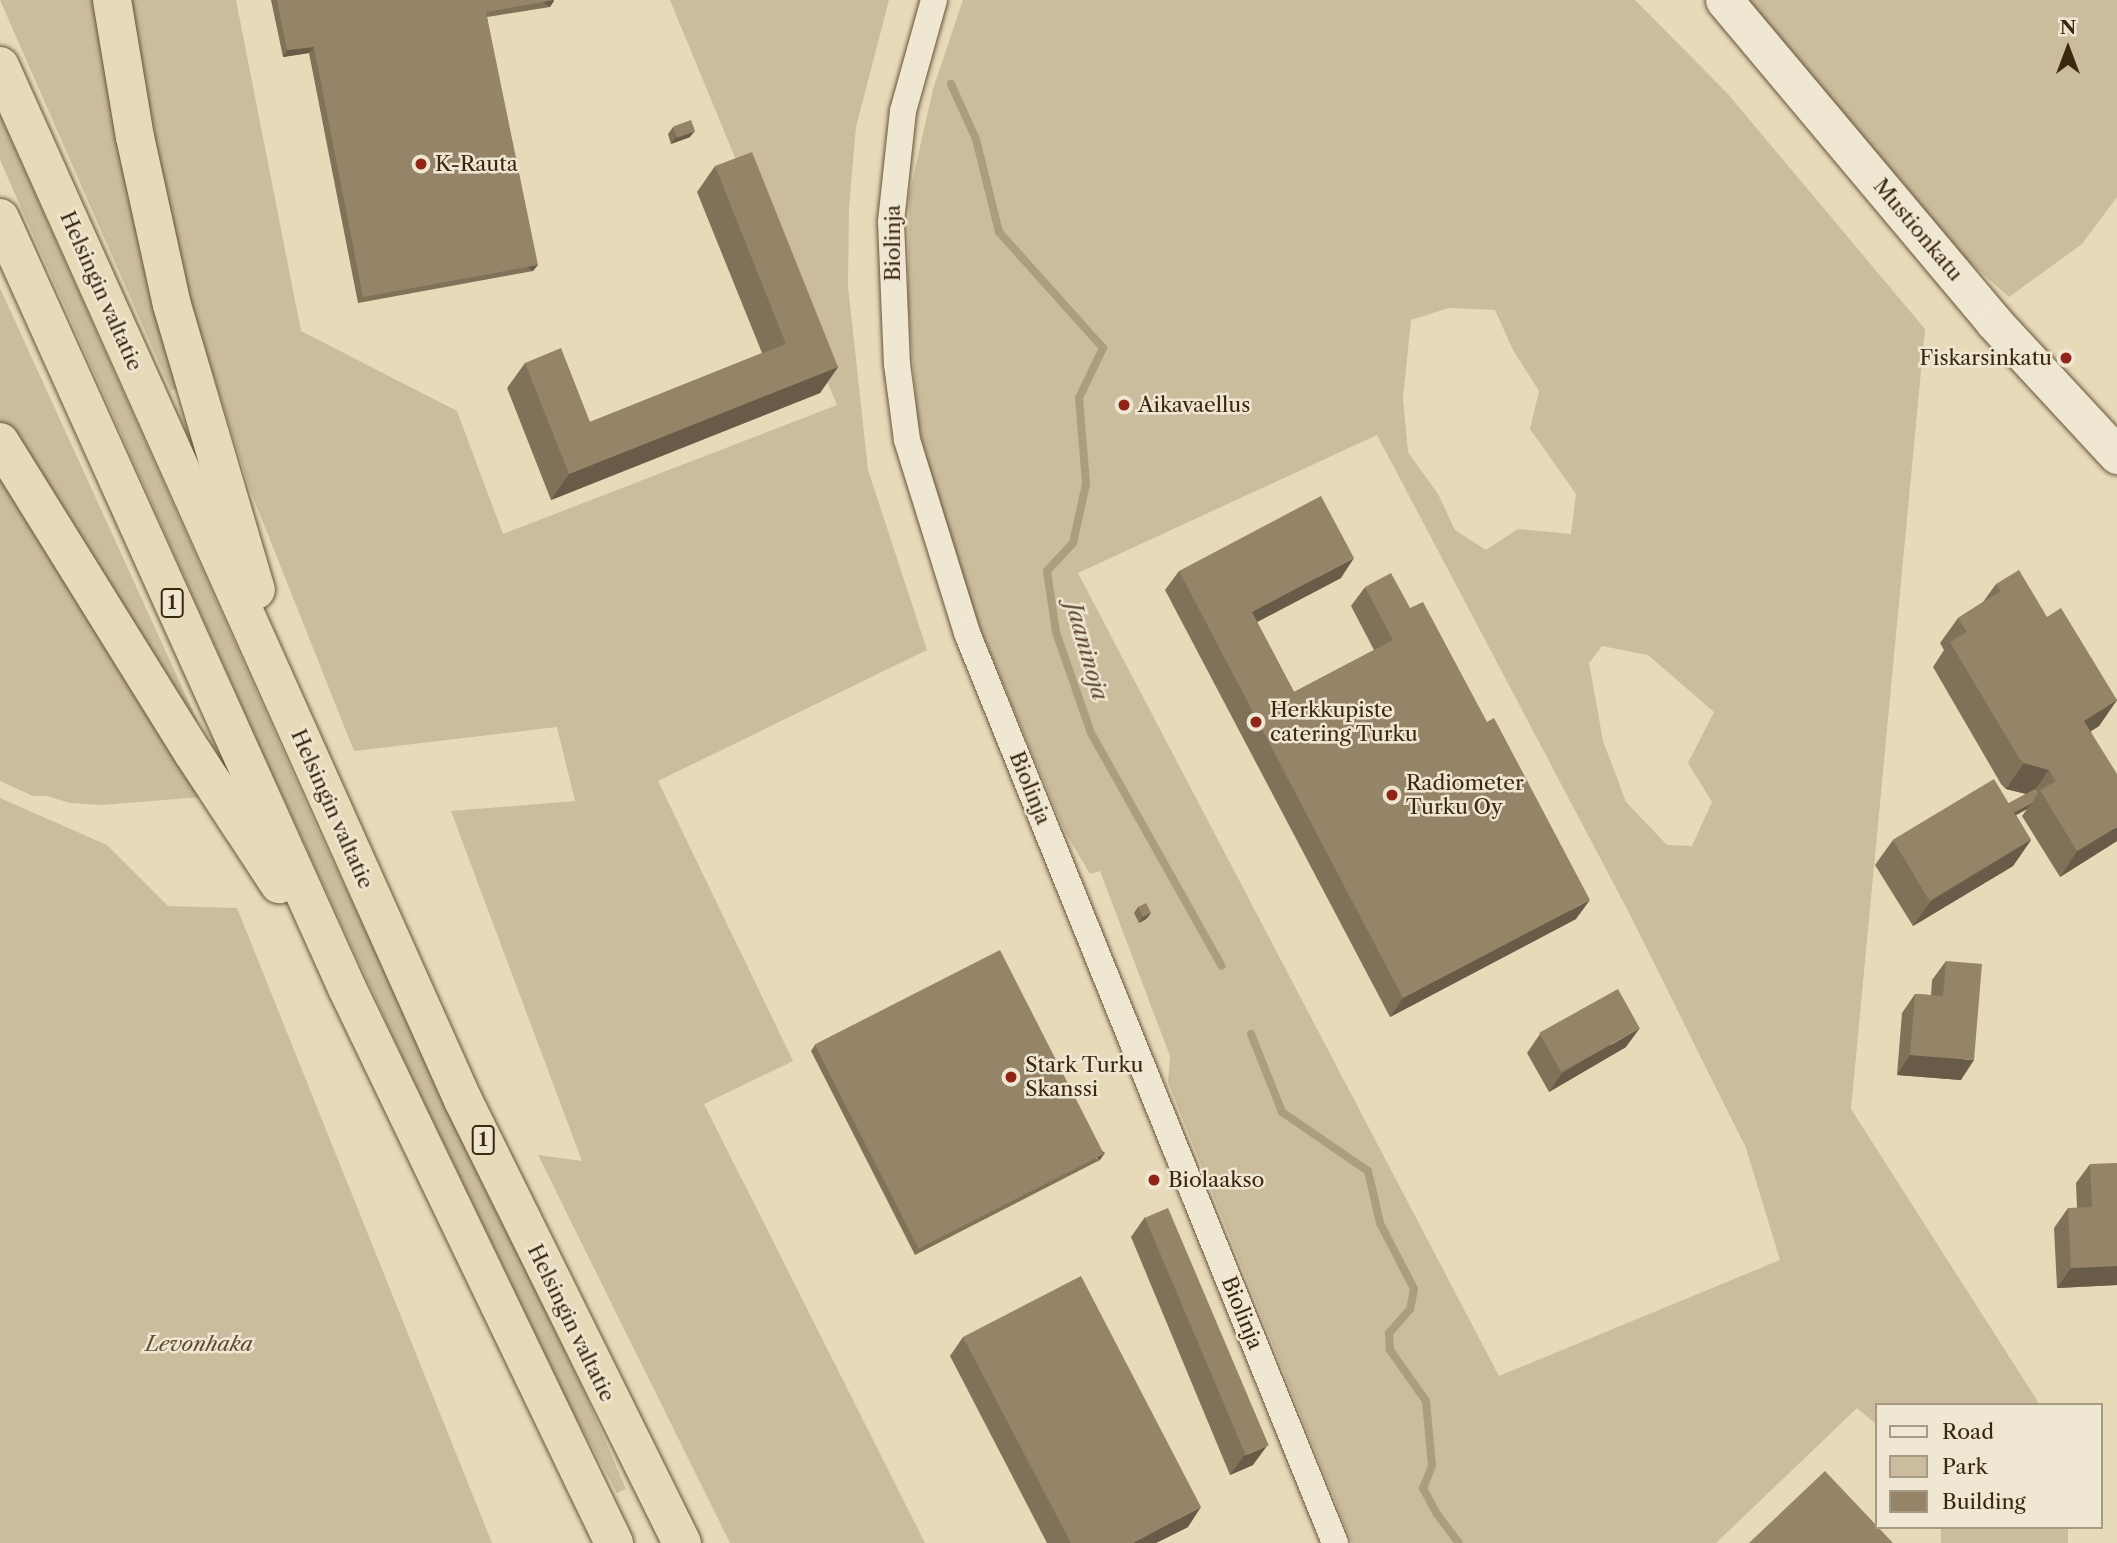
<!DOCTYPE html>
<style>
body{margin:0}
#map{position:relative;width:2117px;height:1543px;overflow:hidden;background:#e7dab9;font-family:"Libre Caslon Text",serif}
div>[style]{position:absolute}
.green>*{inset:0;background:#cabc9c;transform-origin:0 0}
.stream>*{height:8px;margin:-4px;padding:0 4px;transform-origin:4px;border-radius:4px;background:#ad9d7f}
.roads{filter:drop-shadow(0 0 2px #67543a) drop-shadow(0 0 2px #67543a)}
.street>*{height:26px;margin:-13px;padding:0 13px;transform-origin:13px;border-radius:13px;background:#efe7d2}
.secondary>*{height:37px;margin:-18.5px;padding:0 18.5px;transform-origin:18.5px;border-radius:18.5px;background:#efe7d2}
.highway>*{height:38px;margin:-19px;padding:0 19px;transform-origin:19px;border-radius:19px;background:#e7dab9}
.wall>*{inset:0;background:#807259}
.shaded-wall>*{inset:0;background:#685c48;transform-origin:0 0}
.building>*{inset:0;background:#958467;transform-origin:0 0}
.dots>*{width:19px;height:19px;translate:-50% -50%;box-sizing:border-box;border:4px solid #efe7d2;border-radius:50%}
span{translate:-50% -50%;white-space:nowrap;text-align:center;line-height:1.15;-webkit-text-stroke:5px #efe7d2;paint-order:stroke}
.shield-label span{padding:2px 5px;background:#efe7d2;border:2px solid;border-radius:5px;-webkit-text-stroke-width:0}
.shield-label{font-size:19px;color:#3c270f;font-weight:700}
.poi-label{font-size:21px;color:#3c270f}
.left{translate:0 -50%;text-align:left}
.right{translate:-100% -50%;text-align:right}
.street-label{font-size:21px;color:#3c270f}
.park-label{font-size:21px;color:#604c32;font-style:italic}
.water-label{font-size:23px;color:#5e4a31;font-style:italic}
.legend{position:absolute;left:1875px;top:1403px;width:228px;height:126px;box-sizing:border-box;background:#efe7d2;border:2px solid #a79a84;margin:0;padding:9px 12px;list-style:none;font-size:21px;color:#3c270f}
.legend li{display:flex;align-items:center;gap:14px;height:35px}
.legend b{width:35px;border:2px solid #a79a84}
.north{position:absolute;left:2033px;top:14px;width:70px;height:70px;-webkit-text-stroke:5px #efe7d2;paint-order:stroke;rotate:0deg;font-size:19px;font-weight:700;line-height:28px;text-align:center;color:#3c270f}
.north::after{content:'';display:block;margin:auto;width:24px;height:32px;background:#3c270f;clip-path:polygon(50% 0,100% 100%,50% 72%,0 100%)}
</style>
<div id="map">
<div class="green">
<i style="clip-path:polygon(0 0,102px 0,182px 388px,171px 390px)"></i>
<i style="clip-path:polygon(125px 0,236px 0,301px 331px,457px 411px,503px 534px,837px 405px,670px 0,889px 0,856px 127px,849px 207px,848px 286px,868px 470px,927px 650px,658px 781px,793px 1061px,704px 1104px,925px 1543px,730px 1543px,538px 1155px,582px 1161px,451px 811px,575px 801px,557px 727px,354px 751px,249px 487px,190px 301px)"></i>
<i style="clip-path:polygon(evenodd,963px 0,1635px 0,1727px 93px,1925px 329px,1851px 1109px,2040px 1405px,1877px 1405px,1877px 1425px,1857px 1408px,1716px 1543px,1352px 1543px,1168px 1082px,1170px 1056px,1100px 871px,1090px 874px,1065px 832px,960px 580px,934px 492px,918px 422px,908px 304px,909px 196px,933px 89px,963px 0,1449px 308px,1495px 310px,1513px 350px,1539px 391px,1530px 429px,1576px 494px,1571px 534px,1518px 529px,1486px 550px,1455px 530px,1438px 494px,1408px 452px,1403px 398px,1411px 320px,1449px 308px,963px 0,1377px 435px,1626px 907px,1746px 1148px,1780px 1260px,1499px 1376px,1078px 573px,1377px 435px,963px 0,1602px 646px,1648px 655px,1714px 712px,1688px 763px,1712px 802px,1692px 846px,1667px 845px,1626px 802px,1603px 741px,1589px 663px,1602px 646px)"></i>
<i style="clip-path:polygon(1743px 0,2117px 0,2117px 197px,2082px 244px,2009px 297px,1966px 259px)"></i>
<i style="clip-path:polygon(0 115px,318px 830px,587px 1398px,626px 1489px,617px 1493px,570px 1406px,405px 1062px,256px 738px,0 160px)"></i>
<i style="clip-path:polygon(0 288px,197px 720px,192px 723px,0 426px)"></i>
<i style="clip-path:polygon(0 476px,201px 797px,102px 805px,70px 803px,47px 796px,33px 796px,0 781px)"></i>
<i style="clip-path:polygon(0 798px,107px 845px,168px 906px,237px 908px,492px 1543px,0 1543px)"></i>
<i style="left:1941px;top:1527px;width:127px;height:18px"></i>
</div>
<div class="stream">
<i style="left:951px;top:84px;width:60px;rotate:65.6deg"></i>
<i style="left:976px;top:139px;width:96px;rotate:76.1deg"></i>
<i style="left:999px;top:232px;width:156px;rotate:48.1deg"></i>
<i style="left:1103px;top:348px;width:55px;rotate:115.6deg"></i>
<i style="left:1079px;top:398px;width:86px;rotate:85.3deg"></i>
<i style="left:1086px;top:484px;width:60px;rotate:102.4deg"></i>
<i style="left:1073px;top:543px;width:38px;rotate:133deg"></i>
<i style="left:1047px;top:571px;width:62px;rotate:81.6deg"></i>
<i style="left:1056px;top:632px;width:107px;rotate:70.9deg"></i>
<i style="left:1091px;top:733px;width:267px;rotate:60.7deg"></i>
<i style="left:1251px;top:1034px;width:84px;rotate:68.3deg"></i>
<i style="left:1282px;top:1112px;width:104px;rotate:34.5deg"></i>
<i style="left:1368px;top:1171px;width:53px;rotate:77deg"></i>
<i style="left:1380px;top:1223px;width:74px;rotate:62.7deg"></i>
<i style="left:1414px;top:1289px;width:20px;rotate:101deg"></i>
<i style="left:1410px;top:1309px;width:32px;rotate:131deg"></i>
<i style="left:1389px;top:1333px;width:17px;rotate:87deg"></i>
<i style="left:1390px;top:1350px;width:62px;rotate:54.8deg"></i>
<i style="left:1426px;top:1401px;width:65px;rotate:84.7deg"></i>
<i style="left:1432px;top:1466px;width:24px;rotate:112deg"></i>
<i style="left:1423px;top:1488px;width:30px;rotate:62deg"></i>
<i style="left:1437px;top:1514px;width:36px;rotate:53deg"></i>
</div>
<div class="roads">
<div class="street">
<i style="left:934px;top:0;width:115px;rotate:105.6deg"></i>
<i style="left:903px;top:111px;width:112px;rotate:96.2deg"></i>
<i style="left:891px;top:222px;width:142px;rotate:87.6deg"></i>
<i style="left:897px;top:364px;width:77px;rotate:82.5deg"></i>
<i style="left:907px;top:440px;width:202px;rotate:72.7deg"></i>
<i style="left:967px;top:633px;width:982px;rotate:67.98deg"></i>
</div>
<div class="secondary">
<i style="left:1724px;top:0;width:419px;rotate:50deg"></i>
<i style="left:1993px;top:321px;width:183px;rotate:47.2deg"></i>
</div>
<div class="highway">
<i style="left:112px;top:0;width:139px;rotate:80.5deg"></i>
<i style="left:135px;top:137px;width:172px;rotate:77.6deg"></i>
<i style="left:172px;top:305px;width:297px;rotate:73.6deg"></i>
<i style="left:0;top:66px;width:1133px;rotate:65.88deg"></i>
<i style="left:463px;top:1100px;width:494px;rotate:63.7deg"></i>
<i style="left:0;top:218px;width:845px;rotate:65.74deg"></i>
<i style="left:347px;top:988px;width:616px;rotate:64.31deg"></i>
<i style="left:0;top:442px;width:366px;rotate:58.2deg"></i>
<i style="left:193px;top:753px;width:157px;rotate:56.7deg"></i>
</div>
</div>
<div class="wall">
<i style="clip-path:polygon(271px 0,554px 0,550px 7px,487px 17px,533px 271px,358px 303px,309px 53px,283px 57px)"></i>
<i style="clip-path:polygon(673px 127px,690px 137px,671px 144px,668px 134px)"></i>
<i style="clip-path:polygon(715px 166px,838px 367px,820px 393px,551px 500px,507px 388px,525px 363px,590px 422px,762px 353px,697px 192px)"></i>
<i style="clip-path:polygon(1179px 571px,1341px 578px,1257px 622px,1294px 692px,1374px 650px,1351px 606px,1365px 587px,1576px 919px,1390px 1017px,1165px 590px)"></i>
<i style="clip-path:polygon(1996px 584px,2047px 617px,2117px 700px,2099px 726px,2091px 731px,2117px 841px,2060px 877px,2022px 816px,2027px 809px,2016px 815px,2031px 840px,2013px 866px,1913px 926px,1875px 865px,1893px 840px,2009px 803px,2026px 794px,2006px 789px,2001px 784px,1933px 667px,1944px 650px,1940px 643px,1958px 618px,1983px 602px)"></i>
<i style="clip-path:polygon(1138px 907px,1151px 913px,1146px 919px,1139px 923px,1134px 913px)"></i>
<i style="clip-path:polygon(1946px 961px,1961px 1080px,1897px 1075px,1902px 1013px,1915px 994px,1931px 995px,1932px 980px)"></i>
<i style="clip-path:polygon(1540px 1034px,1626px 1047px,1549px 1092px,1527px 1053px)"></i>
<i style="clip-path:polygon(815px 1045px,1100px 1160px,915px 1255px,811px 1051px)"></i>
<i style="clip-path:polygon(2090px 1164px,2117px 1285px,2057px 1288px,2054px 1228px,2068px 1208px,2077px 1208px,2076px 1183px)"></i>
<i style="clip-path:polygon(1145px 1217px,1253px 1465px,1230px 1475px,1131px 1237px)"></i>
<i style="clip-path:polygon(963px 1337px,1188px 1527px,1156px 1543px,1047px 1543px,950px 1356px)"></i>
</div>
<div class="shaded-wall">
<i style="left:554px;top:1px;width:7px;height:69px;rotate:124deg"></i>
<i style="clip-path:polygon(314px 47px,309px 53px,283px 57px,287px 50px)"></i>
<i style="clip-path:polygon(695px 131px,690px 137px,671px 144px,676px 137px)"></i>
<i style="left:538px;top:265px;width:8px;height:178px;rotate:130deg"></i>
<i style="clip-path:polygon(838px 367px,820px 393px,551px 500px,569px 474px)"></i>
<i style="clip-path:polygon(1354px 558px,1341px 578px,1238px 632px,1252px 612px)"></i>
<i style="clip-path:polygon(2117px 700px,2099px 726px,2067px 746px,2084px 721px)"></i>
<i style="clip-path:polygon(2024px 763px,2049px 770px,2031px 795px,2006px 789px)"></i>
<i style="clip-path:polygon(2032px 803px,2027px 809px,1991px 829px,1996px 823px)"></i>
<i style="clip-path:polygon(2117px 827px,2117px 841px,2060px 877px,2077px 851px)"></i>
<i style="clip-path:polygon(2031px 840px,2013px 866px,1913px 926px,1931px 901px)"></i>
<i style="clip-path:polygon(1590px 900px,1576px 919px,1390px 1017px,1403px 998px)"></i>
<i style="clip-path:polygon(1151px 913px,1146px 919px,1139px 923px,1143px 917px)"></i>
<i style="clip-path:polygon(1640px 1028px,1626px 1047px,1549px 1092px,1562px 1073px)"></i>
<i style="clip-path:polygon(1910px 1055px,1974px 1060px,1961px 1080px,1897px 1075px)"></i>
<i style="left:1105px;top:1153px;width:9px;height:208px;rotate:126deg"></i>
<i style="clip-path:polygon(2117px 1266px,2117px 1285px,2057px 1288px,2071px 1268px)"></i>
<i style="clip-path:polygon(1267px 1446px,1253px 1465px,1230px 1475px,1244px 1456px)"></i>
<i style="clip-path:polygon(1201px 1507px,1188px 1527px,1156px 1543px,1133px 1543px)"></i>
</div>
<div class="building">
<i style="clip-path:polygon(277px 0,554px 0,486px 12px,538px 265px,363px 297px,314px 47px,287px 50px)"></i>
<i style="left:691px;top:120px;width:12px;height:19px;rotate:70deg"></i>
<i style="clip-path:polygon(752px 152px,838px 367px,569px 474px,525px 363px,561px 348px,590px 422px,786px 344px,715px 166px)"></i>
<i style="clip-path:polygon(1321px 496px,1354px 558px,1252px 612px,1294px 692px,1393px 640px,1365px 587px,1391px 573px,1410px 608px,1423px 602px,1487px 722px,1494px 718px,1590px 900px,1403px 998px,1179px 571px)"></i>
<i style="clip-path:polygon(2019px 570px,2047px 617px,2061px 608px,2117px 700px,2084px 721px,2117px 774px,2117px 827px,2077px 851px,2040px 790px,2056px 781px,2054px 779px,2049px 770px,2024px 763px,2019px 758px,1950px 642px,1967px 632px,1958px 618px,2001px 591px,1996px 584px)"></i>
<i style="left:1994px;top:779px;width:71px;height:118px;rotate:59deg"></i>
<i style="clip-path:polygon(2035px 789px,2038px 793px,2032px 803px,2014px 812px,2009px 803px)"></i>
<i style="left:1146px;top:903px;width:11px;height:9px;rotate:63deg"></i>
<i style="left:1000px;top:950px;width:229px;height:208px;rotate:63deg"></i>
<i style="clip-path:polygon(1946px 961px,1982px 964px,1974px 1060px,1910px 1055px,1915px 994px,1943px 996px)"></i>
<i style="left:1618px;top:989px;width:45px;height:90px;rotate:61deg"></i>
<i style="clip-path:polygon(2117px 1163px,2117px 1266px,2071px 1268px,2068px 1208px,2092px 1207px,2090px 1164px)"></i>
<i style="left:1168px;top:1208px;width:258px;height:25px;rotate:67deg"></i>
<i style="clip-path:polygon(1081px 1276px,1201px 1507px,1133px 1543px,1071px 1543px,963px 1337px)"></i>
<i style="clip-path:polygon(1825px 1471px,1893px 1543px,1749px 1543px)"></i>
</div>
<div class="dots">
<i style="left:421px;top:164px;background:#8f2418"></i>
<i style="left:2066px;top:358px;background:#8f2418"></i>
<i style="left:1124px;top:405px;background:#8f2418"></i>
<i style="left:1256px;top:722px;background:#8f2418"></i>
<i style="left:1392px;top:795px;background:#8f2418"></i>
<i style="left:1011px;top:1077px;background:#8f2418"></i>
<i style="left:1154px;top:1180px;background:#8f2418"></i>
</div>
<div class="shield-label">
<span style="left:172px;top:603px">1</span>
<span style="left:483px;top:1140px">1</span>
</div>
<div class="poi-label">
<span class="left" style="left:435px;top:164px">K-Rauta</span>
<span class="right" style="left:2052px;top:358px">Fiskarsinkatu</span>
<span class="left" style="left:1138px;top:405px">Aikavaellus</span>
<span class="left" style="left:1270px;top:722px">Herkkupiste<br>catering Turku</span>
<span class="left" style="left:1406px;top:795px">Radiometer<br>Turku Oy</span>
<span class="left" style="left:1025px;top:1077px">Stark Turku<br>Skanssi</span>
<span class="left" style="left:1168px;top:1180px">Biolaakso</span>
</div>
<div class="street-label">
<span style="left:1918px;top:230px;rotate:50deg">Mustionkatu</span>
<span style="left:893px;top:243px;rotate:-90deg">Biolinja</span>
<span style="left:101px;top:291px;rotate:66deg">Helsingin valtatie</span>
<span style="left:1030px;top:788px;rotate:68deg">Biolinja</span>
<span style="left:332px;top:809px;rotate:66deg">Helsingin valtatie</span>
<span style="left:1242px;top:1313px;rotate:68deg">Biolinja</span>
<span style="left:571px;top:1323px;rotate:64deg">Helsingin valtatie</span>
</div>
<div class="park-label">
<span style="left:199px;top:1344px">Levonhaka</span>
</div>
<div class="water-label">
<span style="left:1087px;top:651px;rotate:74deg">Jaaninoja</span>
</div>
<ul class="legend">
<li><b style="height:9px;background:#efe7d2"></b>Road</li>
<li><b style="height:19px;background:#cabc9c"></b>Park</li>
<li><b style="height:19px;background:#958467"></b>Building</li>
</ul>
<div class="north">N</div>
</div>
